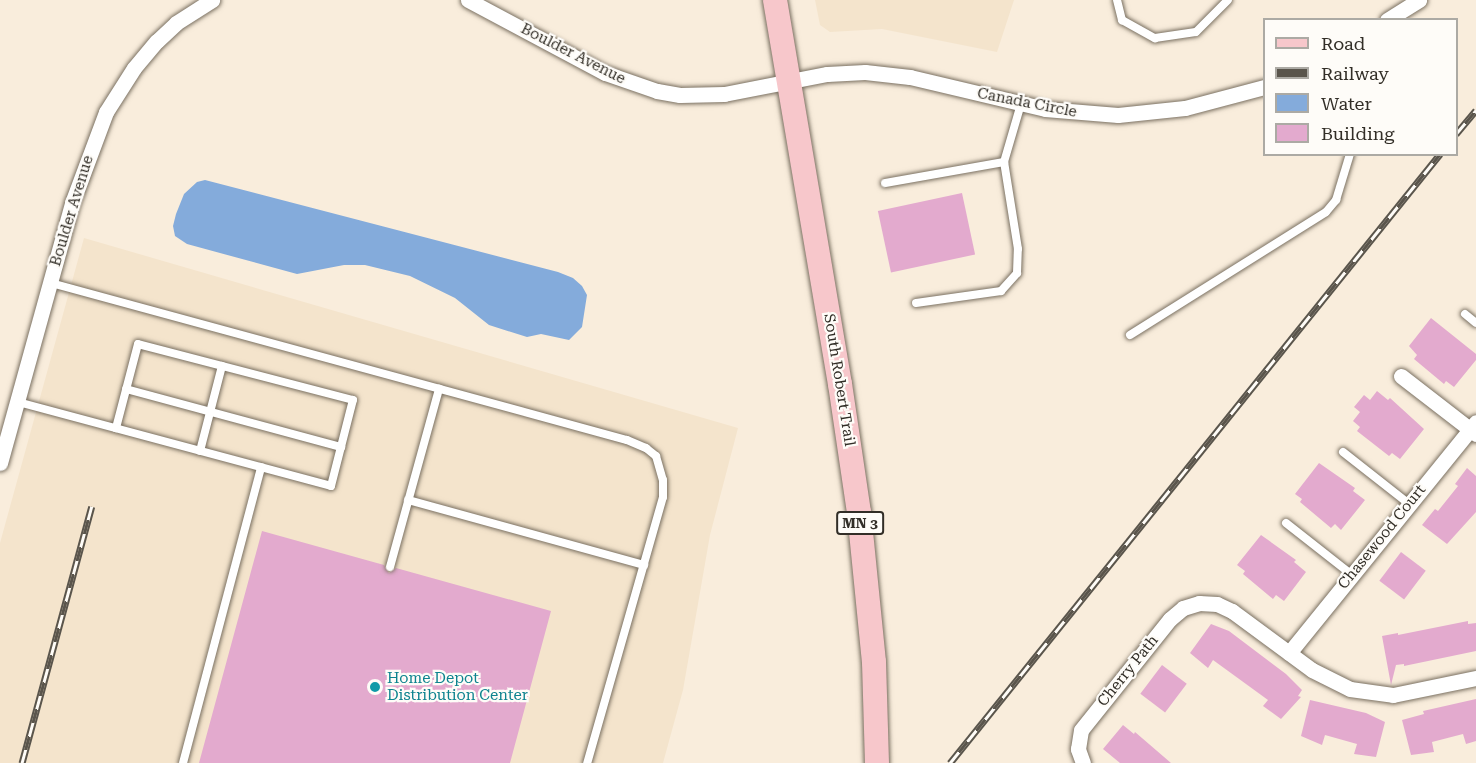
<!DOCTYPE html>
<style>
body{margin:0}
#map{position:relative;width:1476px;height:763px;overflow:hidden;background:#f9eddc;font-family:"Roboto Serif",serif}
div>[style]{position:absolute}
.built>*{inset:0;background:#f4e4cc}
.water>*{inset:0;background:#84abdb}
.building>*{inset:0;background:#e3aace;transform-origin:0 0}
.roads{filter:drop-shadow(0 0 2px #7a7061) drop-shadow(0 0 2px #7a7061)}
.lane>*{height:8px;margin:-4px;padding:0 4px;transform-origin:4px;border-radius:4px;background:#fff}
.street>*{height:15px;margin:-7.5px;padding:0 7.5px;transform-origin:7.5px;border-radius:7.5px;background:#fff}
.primary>*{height:24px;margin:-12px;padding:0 12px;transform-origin:12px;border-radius:12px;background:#f7c7cb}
.rail>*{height:7px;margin-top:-3.5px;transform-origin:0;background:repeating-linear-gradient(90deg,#fefcf8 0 14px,#5a554c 0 28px);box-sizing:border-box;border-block:2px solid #5a554c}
.dots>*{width:16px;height:16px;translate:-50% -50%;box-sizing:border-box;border:3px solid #fefcf8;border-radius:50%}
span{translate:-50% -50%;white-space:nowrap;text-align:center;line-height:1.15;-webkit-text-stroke:4.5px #fefcf8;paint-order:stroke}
.shield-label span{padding:2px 4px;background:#fefcf8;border:2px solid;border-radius:4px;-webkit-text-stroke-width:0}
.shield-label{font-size:14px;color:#322e27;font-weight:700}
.street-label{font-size:15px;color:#322e27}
.culture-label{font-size:15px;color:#0d838f}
.left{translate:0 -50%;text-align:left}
.legend{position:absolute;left:1263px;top:18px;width:195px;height:138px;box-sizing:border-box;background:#fefcf8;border:2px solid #acaaa4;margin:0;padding:8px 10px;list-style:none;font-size:18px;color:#322e27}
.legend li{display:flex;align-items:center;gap:12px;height:30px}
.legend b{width:30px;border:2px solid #acaaa4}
</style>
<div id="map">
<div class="built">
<i style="clip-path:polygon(815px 0,1014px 0,997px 52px,882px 29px,830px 32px,820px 25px)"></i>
<i style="clip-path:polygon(84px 238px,738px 428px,710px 535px,683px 690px,663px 763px,0 763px,0 543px)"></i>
</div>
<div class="water">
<i style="clip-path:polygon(205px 180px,558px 272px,573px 278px,582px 286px,587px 295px,582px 327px,569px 340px,541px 334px,527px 337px,489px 325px,455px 298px,410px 276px,365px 265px,344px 265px,297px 274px,187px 244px,175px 236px,173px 226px,176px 214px,184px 194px,197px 182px)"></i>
</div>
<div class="building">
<i style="left:962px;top:193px;width:63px;height:86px;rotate:78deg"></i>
<i style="clip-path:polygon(1431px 318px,1476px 354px,1476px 360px,1454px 387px,1446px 381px,1444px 384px,1414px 359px,1417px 355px,1409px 346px)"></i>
<i style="clip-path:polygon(1377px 391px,1388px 400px,1390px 398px,1424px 429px,1400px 459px,1392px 453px,1389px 456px,1357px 431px,1360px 427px,1353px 421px,1360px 412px,1354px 407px,1364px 395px,1370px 400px)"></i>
<i style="clip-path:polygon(1319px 463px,1355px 488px,1353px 491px,1365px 500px,1341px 530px,1335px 524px,1331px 528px,1300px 502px,1302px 499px,1295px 494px)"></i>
<i style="clip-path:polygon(1467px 468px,1476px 476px,1476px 512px,1447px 544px,1422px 525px,1435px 509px,1438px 511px,1458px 486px,1455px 484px)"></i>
<i style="clip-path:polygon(262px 531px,384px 565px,389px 573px,396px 568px,551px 611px,510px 763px,199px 763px)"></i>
<i style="clip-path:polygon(1261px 535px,1296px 560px,1294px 562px,1306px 572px,1284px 601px,1276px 595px,1273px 599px,1243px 574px,1245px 571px,1237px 565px)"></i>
<i style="left:1401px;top:552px;width:31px;height:36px;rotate:37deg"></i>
<i style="clip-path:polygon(1468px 621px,1468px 624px,1476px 623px,1476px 651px,1404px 666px,1404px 664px,1396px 665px,1391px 685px,1382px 636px,1398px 633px,1398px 635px)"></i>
<i style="clip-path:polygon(1211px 624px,1229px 631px,1286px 674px,1302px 690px,1298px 696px,1301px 697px,1281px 719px,1263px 706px,1268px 700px,1213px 660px,1208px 668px,1190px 653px)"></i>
<i style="left:1162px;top:665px;width:31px;height:36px;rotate:37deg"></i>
<i style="clip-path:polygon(1476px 699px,1476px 741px,1466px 744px,1463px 734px,1432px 742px,1434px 752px,1411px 755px,1402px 720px,1424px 714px,1423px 711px)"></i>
<i style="clip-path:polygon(1310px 700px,1366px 713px,1385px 722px,1376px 757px,1354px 754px,1357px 744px,1325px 735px,1322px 745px,1301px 736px)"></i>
<i style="clip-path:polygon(1123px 725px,1134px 734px,1135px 732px,1171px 763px,1120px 763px,1103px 749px)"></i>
</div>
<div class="roads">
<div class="lane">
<i style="left:1117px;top:0;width:21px;rotate:76deg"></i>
<i style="left:1122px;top:20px;width:38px;rotate:29deg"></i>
<i style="left:1155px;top:38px;width:41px;rotate:-8.3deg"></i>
<i style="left:1196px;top:32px;width:45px;rotate:-45deg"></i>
<i style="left:885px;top:183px;width:121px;rotate:-10deg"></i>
<i style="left:51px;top:283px;width:597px;rotate:15.25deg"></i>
<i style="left:627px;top:440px;width:21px;rotate:23deg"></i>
<i style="left:646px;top:448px;width:13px;rotate:39deg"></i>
<i style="left:656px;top:456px;width:25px;rotate:74deg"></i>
<i style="left:663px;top:480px;width:17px;rotate:90deg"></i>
<i style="left:663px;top:497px;width:277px;rotate:105.9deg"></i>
<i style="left:916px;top:303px;width:86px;rotate:-8deg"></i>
<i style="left:1001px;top:291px;width:24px;rotate:-48deg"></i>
<i style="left:1017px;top:273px;width:24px;rotate:-88deg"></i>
<i style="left:1018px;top:249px;width:88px;rotate:-99.1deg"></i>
<i style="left:1004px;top:162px;width:60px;rotate:-73.7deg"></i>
<i style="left:1465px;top:314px;width:14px;rotate:39deg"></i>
<i style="left:1130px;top:335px;width:231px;rotate:-32.1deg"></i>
<i style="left:1326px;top:212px;width:16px;rotate:-50deg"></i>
<i style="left:1336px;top:200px;width:48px;rotate:-73.1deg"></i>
<i style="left:126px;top:389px;width:223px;rotate:15.1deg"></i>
<i style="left:18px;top:402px;width:324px;rotate:15deg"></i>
<i style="left:331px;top:486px;width:89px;rotate:-75.7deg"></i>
<i style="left:353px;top:400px;width:222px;rotate:-165.4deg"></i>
<i style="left:138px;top:344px;width:87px;rotate:104.7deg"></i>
<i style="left:200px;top:451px;width:88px;rotate:-75.5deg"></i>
<i style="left:1343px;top:452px;width:84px;rotate:38.2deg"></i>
<i style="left:408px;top:500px;width:245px;rotate:15.4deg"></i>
<i style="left:1286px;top:523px;width:84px;rotate:38.2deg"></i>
<i style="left:390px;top:567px;width:185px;rotate:-74.6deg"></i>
<i style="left:183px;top:763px;width:306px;rotate:-75.2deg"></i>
</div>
<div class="street">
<i style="left:468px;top:0;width:155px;rotate:28.1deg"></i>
<i style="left:605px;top:73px;width:55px;rotate:19.1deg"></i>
<i style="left:657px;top:91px;width:23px;rotate:10deg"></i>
<i style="left:680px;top:95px;width:44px;rotate:-1.3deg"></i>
<i style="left:724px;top:94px;width:105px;rotate:-11deg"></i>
<i style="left:827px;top:74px;width:38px;rotate:-3deg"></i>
<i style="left:865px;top:72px;width:45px;rotate:6.3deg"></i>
<i style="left:910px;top:77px;width:139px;rotate:13.3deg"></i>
<i style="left:1045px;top:109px;width:73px;rotate:4.7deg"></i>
<i style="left:1118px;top:115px;width:67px;rotate:-6deg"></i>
<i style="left:1185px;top:108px;width:82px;rotate:-14.9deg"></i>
<i style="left:1387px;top:20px;width:38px;rotate:-32deg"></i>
<i style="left:1401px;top:376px;width:95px;rotate:37.7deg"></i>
<i style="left:0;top:463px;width:270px;rotate:-74.5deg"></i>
<i style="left:72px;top:203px;width:97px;rotate:-69.5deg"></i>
<i style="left:106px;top:112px;width:52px;rotate:-57.5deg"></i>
<i style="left:134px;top:68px;width:35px;rotate:-50deg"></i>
<i style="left:157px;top:41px;width:26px;rotate:-43deg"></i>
<i style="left:176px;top:23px;width:43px;rotate:-32.6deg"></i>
<i style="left:1289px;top:653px;width:297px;rotate:-51deg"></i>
<i style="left:1083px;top:763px;width:15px;rotate:-110deg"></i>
<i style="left:1078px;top:749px;width:19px;rotate:-81deg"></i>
<i style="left:1081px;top:730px;width:142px;rotate:-51.3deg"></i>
<i style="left:1170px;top:619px;width:17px;rotate:-40deg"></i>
<i style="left:1183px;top:608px;width:17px;rotate:-17deg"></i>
<i style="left:1199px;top:603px;width:18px;rotate:3deg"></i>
<i style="left:1217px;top:604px;width:17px;rotate:25deg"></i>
<i style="left:1232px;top:611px;width:99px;rotate:36.4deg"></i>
<i style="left:1312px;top:670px;width:42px;rotate:26.6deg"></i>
<i style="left:1350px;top:689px;width:43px;rotate:7.9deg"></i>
<i style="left:1393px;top:695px;width:85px;rotate:-11.6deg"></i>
</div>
<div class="primary">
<i style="left:775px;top:0;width:389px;rotate:80.4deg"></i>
<i style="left:840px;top:384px;width:129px;rotate:81.6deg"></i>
<i style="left:859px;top:512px;width:151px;rotate:84.3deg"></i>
<i style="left:874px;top:662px;width:101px;rotate:88.3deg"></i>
</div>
</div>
<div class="rail">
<i style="left:1456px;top:134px;width:31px;rotate:-50deg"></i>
<i style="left:22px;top:763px;width:266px;rotate:-74.8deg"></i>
<i style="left:950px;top:763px;width:782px;rotate:-51.18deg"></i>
</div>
<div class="dots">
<i style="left:375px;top:687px;background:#0f9aa8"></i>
</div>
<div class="shield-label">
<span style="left:860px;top:523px">MN 3</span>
</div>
<div class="street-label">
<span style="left:573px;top:54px;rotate:27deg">Boulder Avenue</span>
<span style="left:1027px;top:103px;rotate:11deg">Canada Circle</span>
<span style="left:72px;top:211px;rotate:-73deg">Boulder Avenue</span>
<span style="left:839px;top:380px;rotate:81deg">South Robert Trail</span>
<span style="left:1382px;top:537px;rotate:-51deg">Chasewood Court</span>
<span style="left:1128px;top:671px;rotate:-51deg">Cherry Path</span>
</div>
<div class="culture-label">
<span class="left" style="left:387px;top:687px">Home Depot<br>Distribution Center</span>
</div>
<ul class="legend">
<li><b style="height:8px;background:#f7c7cb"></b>Road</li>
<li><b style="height:8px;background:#5a554c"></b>Railway</li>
<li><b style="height:16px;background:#84abdb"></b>Water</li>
<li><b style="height:16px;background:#e3aace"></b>Building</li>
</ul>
</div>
